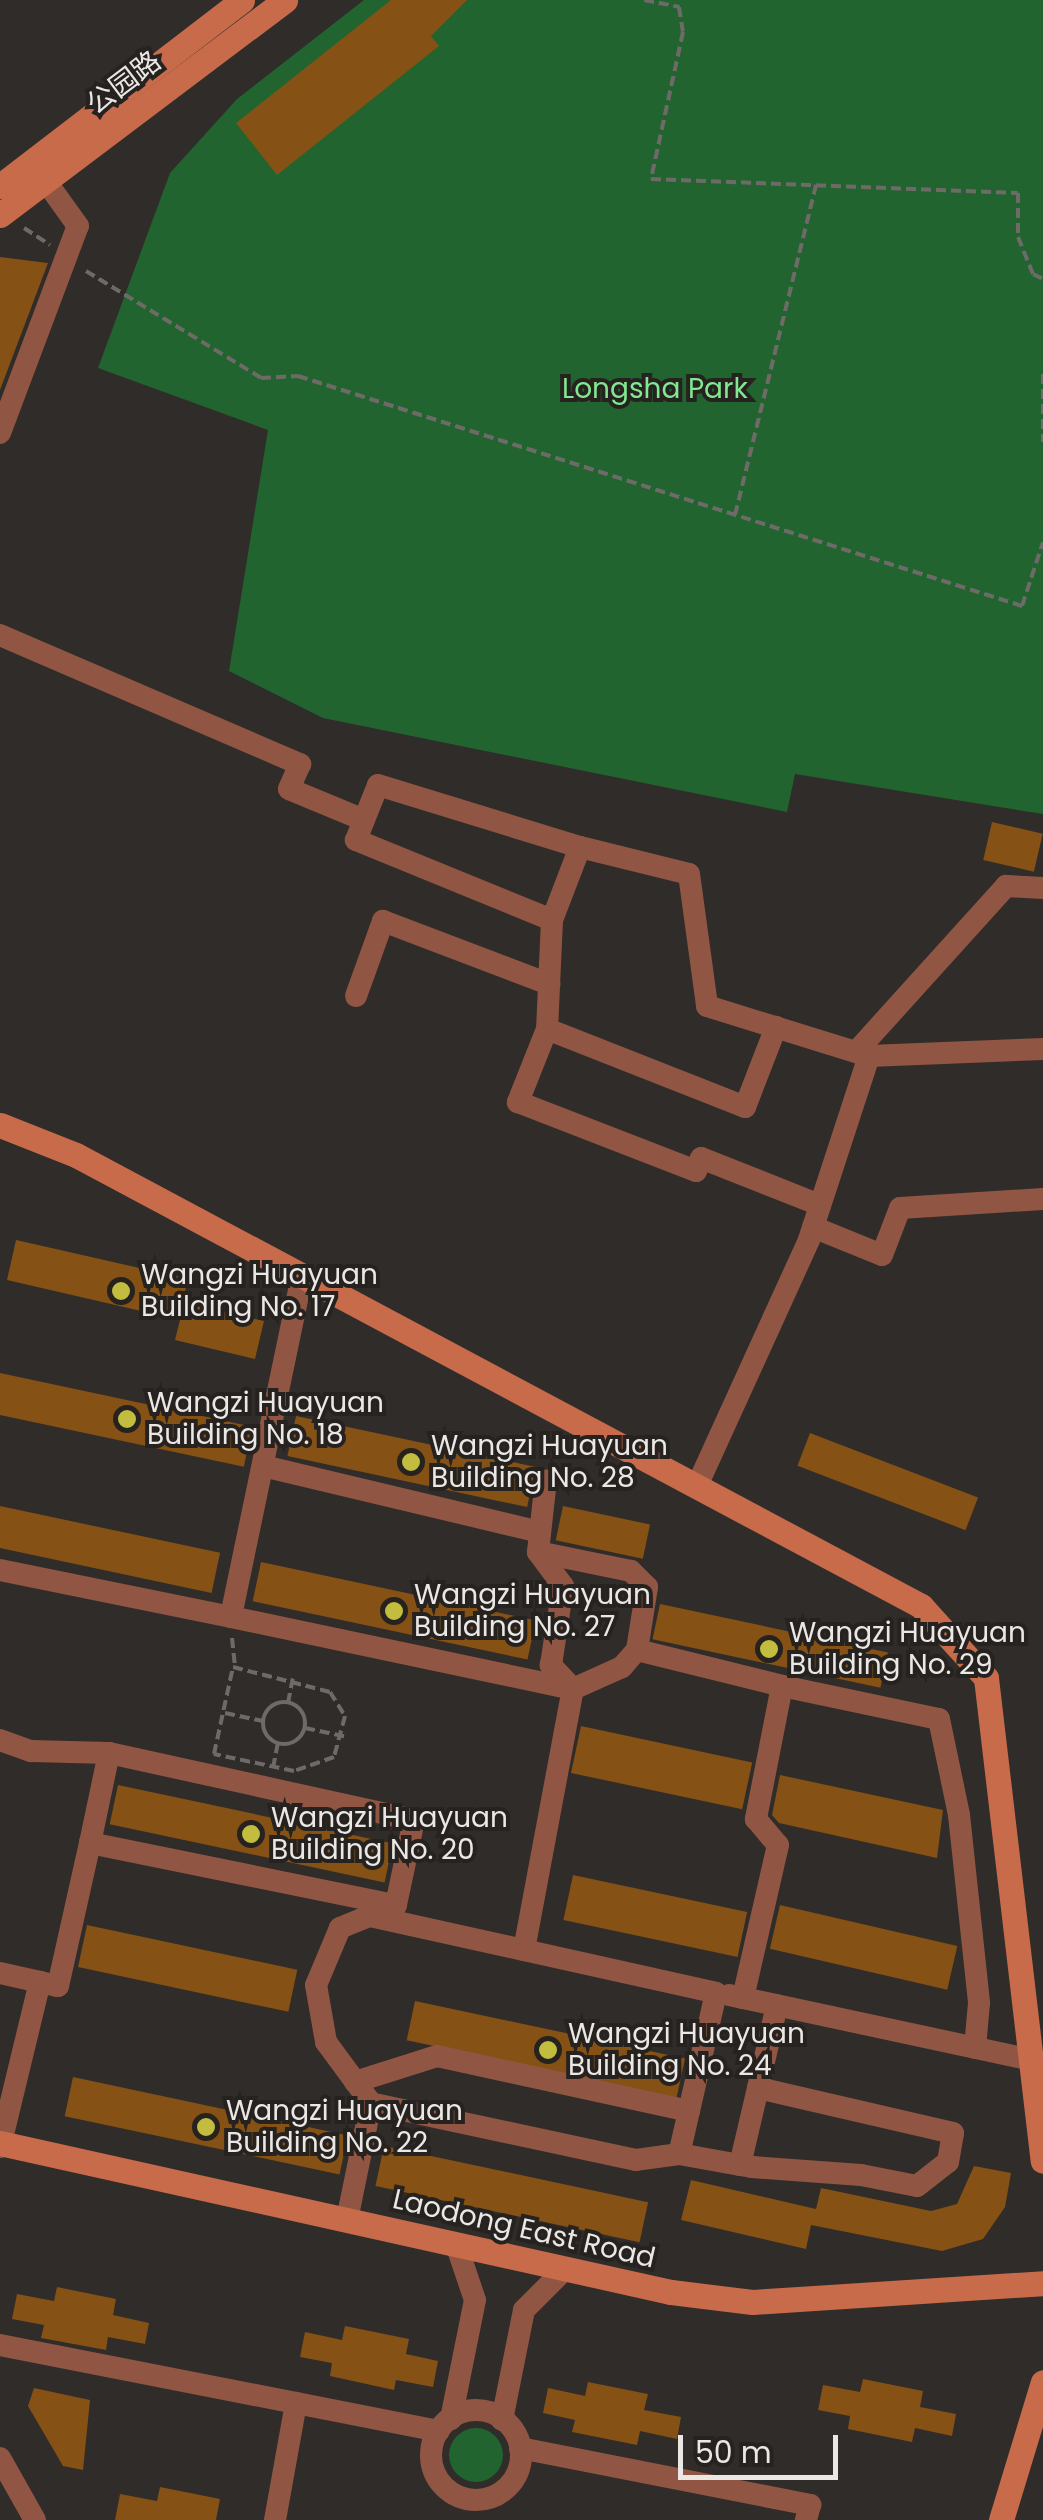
<!DOCTYPE html>
<meta charset="utf-8">
<style>
body{margin:0}
#map{position:relative;width:1043px;height:2520px;overflow:hidden;background:#302c29;font-family:Poppins,"Noto Sans SC",sans-serif}
div>[style]{position:absolute}
.green>*{inset:0;background:#21642f}
.round{border-radius:50%}
.building>*{inset:0;background:#855114;transform-origin:0 0}
.path>*{height:4px;margin-top:-2px;transform-origin:0;background:repeating-linear-gradient(90deg,#6e6a67 0 10px,transparent 0 15px)}
.path>.ring{margin:-2px;padding:0;box-sizing:content-box;background:none;border:4px solid #6e6a67;border-radius:50%}
.street>*{height:22px;margin:-11px;padding:0 11px;transform-origin:11px;border-radius:11px;background:#905643}
.street>.ring{margin:-11px;padding:0;box-sizing:content-box;background:none;border:22px solid #905643;border-radius:50%}
.secondary>*{height:25px;margin:-12.5px;padding:0 12.5px;transform-origin:12.5px;border-radius:12.5px;background:#c76b4b}
.dots>*{width:28px;height:28px;translate:-50% -50%;box-sizing:border-box;border:5px solid #26221f;border-radius:50%}
span{translate:-50% -50%;white-space:nowrap;text-align:center;line-height:1.15;-webkit-text-stroke:8px #26221f;paint-order:stroke}
.street-label{font-size:28px;color:#eae7e5}
.park-label{font-size:28px;color:#81e790}
.poi-label{font-size:28px;color:#eae7e5}
.left{translate:0 -50%;text-align:left}
.scale{position:absolute;left:678px;top:2435px;width:160px;height:45px;box-sizing:border-box;border:5px solid #eae7e5;border-top:0;padding-left:12px;font-size:30px;line-height:35px;white-space:nowrap;color:#eae7e5;-webkit-text-stroke:8px #26221f;paint-order:stroke}
</style>
<div id="map">
<div class="green">
<i style="clip-path:polygon(364px 0,1043px 0,1043px 814px,795px 774px,787px 812px,323px 718px,229px 671px,268px 430px,98px 368px,170px 173px,237px 99px)"></i>
<i class="round" style="left:449px;top:2428px;width:54px;height:54px"></i>
</div>
<div class="building">
<i style="clip-path:polygon(391px 0,467px 0,431px 36px,439px 46px,277px 175px,236px 123px)"></i>
<i style="clip-path:polygon(0 257px,48px 263px,0 390px)"></i>
<i style="left:992px;top:822px;width:52px;height:39px;rotate:13deg"></i>
<i style="clip-path:polygon(16px 1240px,188px 1279px,182px 1303px,264px 1321px,255px 1359px,175px 1340px,180px 1320px,7px 1280px)"></i>
<i style="left:0;top:1373px;width:258px;height:41px;rotate:12deg"></i>
<i style="left:296px;top:1416px;width:245px;height:41px;rotate:12deg"></i>
<i style="left:810px;top:1433px;width:180px;height:35px;rotate:21deg"></i>
<i style="left:0;top:1506px;width:225px;height:41px;rotate:12deg"></i>
<i style="left:563px;top:1506px;width:89px;height:35px;rotate:12deg"></i>
<i style="left:261px;top:1562px;width:281px;height:40px;rotate:12deg"></i>
<i style="left:660px;top:1604px;width:233px;height:36px;rotate:12deg"></i>
<i style="left:581px;top:1726px;width:175px;height:48px;rotate:12deg"></i>
<i style="clip-path:polygon(780px 1775px,943px 1810px,937px 1858px,779px 1823px,772px 1815px)"></i>
<i style="left:118px;top:1785px;width:281px;height:40px;rotate:12deg"></i>
<i style="left:573px;top:1875px;width:178px;height:46px;rotate:12deg"></i>
<i style="left:780px;top:1905px;width:182px;height:45px;rotate:13deg"></i>
<i style="left:87px;top:1925px;width:215px;height:43px;rotate:12deg"></i>
<i style="left:415px;top:2001px;width:276px;height:40px;rotate:12deg"></i>
<i style="left:73px;top:2077px;width:281px;height:40px;rotate:12deg"></i>
<i style="left:384px;top:2146px;width:270px;height:41px;rotate:12deg"></i>
<i style="clip-path:polygon(974px 2166px,1011px 2173px,1005px 2207px,983px 2239px,942px 2251px,811px 2225px,806px 2249px,681px 2220px,691px 2180px,816px 2209px,821px 2188px,931px 2211px,957px 2204px)"></i>
<i style="clip-path:polygon(57px 2287px,116px 2299px,113px 2315px,149px 2323px,145px 2344px,108px 2337px,106px 2350px,41px 2338px,44px 2325px,12px 2319px,17px 2294px,54px 2301px)"></i>
<i style="clip-path:polygon(345px 2326px,409px 2339px,406px 2354px,438px 2361px,433px 2387px,396px 2380px,394px 2390px,330px 2376px,332px 2363px,300px 2357px,305px 2332px,342px 2340px)"></i>
<i style="clip-path:polygon(863px 2379px,923px 2391px,920px 2407px,956px 2414px,952px 2436px,915px 2428px,912px 2442px,848px 2429px,850px 2416px,818px 2410px,823px 2385px,860px 2392px)"></i>
<i style="clip-path:polygon(588px 2382px,648px 2394px,644px 2410px,681px 2417px,677px 2439px,640px 2431px,637px 2445px,572px 2432px,575px 2420px,543px 2413px,548px 2388px,585px 2396px)"></i>
<i style="clip-path:polygon(34px 2388px,90px 2400px,83px 2470px,63px 2466px,28px 2406px)"></i>
<i style="clip-path:polygon(160px 2487px,220px 2499px,216px 2520px,115px 2520px,120px 2494px,157px 2501px)"></i>
</div>
<div class="path">
<i style="left:644px;top:0;width:36px;rotate:11deg"></i>
<i style="left:679px;top:7px;width:25px;rotate:81deg"></i>
<i style="left:683px;top:32px;width:150px;rotate:102.3deg"></i>
<i style="left:651px;top:179px;width:367px;rotate:2.2deg"></i>
<i style="left:1018px;top:193px;width:44px;rotate:90deg"></i>
<i style="left:1018px;top:237px;width:40px;rotate:68deg"></i>
<i style="left:1033px;top:274px;width:11px;rotate:27deg"></i>
<i style="left:24px;top:228px;width:31px;rotate:33deg"></i>
<i style="left:86px;top:271px;width:205px;rotate:31.4deg"></i>
<i style="left:261px;top:378px;width:37px;rotate:-3deg"></i>
<i style="left:298px;top:376px;width:760px;rotate:17.62deg"></i>
<i style="left:1022px;top:606px;width:67px;rotate:-71.8deg"></i>
<i style="left:1043px;top:374px;width:68px;rotate:90deg"></i>
<i style="left:735px;top:515px;width:341px;rotate:-76.2deg"></i>
<i style="left:232px;top:1638px;width:30px;rotate:84deg"></i>
<i style="left:233px;top:1667px;width:100px;rotate:14.5deg"></i>
<i style="left:330px;top:1692px;width:28px;rotate:58deg"></i>
<i style="left:345px;top:1716px;width:42px;rotate:105deg"></i>
<i style="left:334px;top:1757px;width:42px;rotate:160.7deg"></i>
<i style="left:294px;top:1771px;width:82px;rotate:-168deg"></i>
<i style="left:214px;top:1754px;width:89px;rotate:-77.7deg"></i>
<i class="ring" style="left:263px;top:1702px;width:38px;height:38px"></i>
<i style="left:288px;top:1703px;width:25px;rotate:-79deg"></i>
<i style="left:225px;top:1713px;width:40px;rotate:12deg"></i>
<i style="left:305px;top:1728px;width:40px;rotate:12deg"></i>
<i style="left:273px;top:1768px;width:25px;rotate:-79deg"></i>
</div>
<div class="street">
<i style="left:0;top:433px;width:221px;rotate:-69.4deg"></i>
<i style="left:78px;top:226px;width:70px;rotate:-125.7deg"></i>
<i style="left:0;top:635px;width:327px;rotate:23.3deg"></i>
<i style="left:300px;top:764px;width:27px;rotate:114deg"></i>
<i style="left:289px;top:789px;width:81px;rotate:22.5deg"></i>
<i style="left:580px;top:847px;width:112px;rotate:13.9deg"></i>
<i style="left:689px;top:874px;width:133px;rotate:82.2deg"></i>
<i style="left:707px;top:1006px;width:170px;rotate:17.2deg"></i>
<i style="left:869px;top:1056px;width:194px;rotate:108.1deg"></i>
<i style="left:809px;top:1240px;width:270px;rotate:114.5deg"></i>
<i style="left:552px;top:920px;width:212px;rotate:-157.8deg"></i>
<i style="left:356px;top:840px;width:59px;rotate:-68.2deg"></i>
<i style="left:378px;top:785px;width:211px;rotate:17.1deg"></i>
<i style="left:580px;top:847px;width:78px;rotate:111deg"></i>
<i style="left:552px;top:920px;width:109px;rotate:92.6deg"></i>
<i style="left:547px;top:1029px;width:213px;rotate:21.5deg"></i>
<i style="left:745px;top:1107px;width:86px;rotate:-68.8deg"></i>
<i style="left:356px;top:996px;width:80px;rotate:-70.2deg"></i>
<i style="left:383px;top:921px;width:178px;rotate:20.8deg"></i>
<i style="left:547px;top:1029px;width:79px;rotate:111.7deg"></i>
<i style="left:518px;top:1102px;width:191px;rotate:21.2deg"></i>
<i style="left:696px;top:1171px;width:14px;rotate:-69deg"></i>
<i style="left:701px;top:1158px;width:128px;rotate:21.6deg"></i>
<i style="left:856px;top:1052px;width:224px;rotate:-47.9deg"></i>
<i style="left:1006px;top:886px;width:37px;rotate:3deg"></i>
<i style="left:869px;top:1056px;width:174px;rotate:-2.3deg"></i>
<i style="left:813px;top:1227px;width:74px;rotate:22.1deg"></i>
<i style="left:882px;top:1255px;width:50px;rotate:-69deg"></i>
<i style="left:900px;top:1208px;width:143px;rotate:-3.6deg"></i>
<i style="left:302px;top:1276px;width:348px;rotate:101.8deg"></i>
<i style="left:231px;top:1617px;width:349px;rotate:11.9deg"></i>
<i style="left:573px;top:1689px;width:54px;rotate:-24.2deg"></i>
<i style="left:622px;top:1667px;width:23px;rotate:-49deg"></i>
<i style="left:637px;top:1650px;width:64px;rotate:-81deg"></i>
<i style="left:647px;top:1587px;width:23px;rotate:-135deg"></i>
<i style="left:631px;top:1571px;width:95px;rotate:-168.5deg"></i>
<i style="left:263px;top:1466px;width:281px;rotate:13.4deg"></i>
<i style="left:0;top:1570px;width:236px;rotate:11.5deg"></i>
<i style="left:637px;top:1650px;width:149px;rotate:13.9deg"></i>
<i style="left:782px;top:1686px;width:136px;rotate:101.1deg"></i>
<i style="left:756px;top:1819px;width:34px;rotate:50deg"></i>
<i style="left:778px;top:1845px;width:157px;rotate:102.9deg"></i>
<i style="left:782px;top:1686px;width:160px;rotate:11.9deg"></i>
<i style="left:939px;top:1719px;width:98px;rotate:78.2deg"></i>
<i style="left:959px;top:1815px;width:189px;rotate:83.9deg"></i>
<i style="left:979px;top:2003px;width:45px;rotate:95.1deg"></i>
<i style="left:0;top:1740px;width:33px;rotate:20deg"></i>
<i style="left:31px;top:1751px;width:78px;rotate:1.5deg"></i>
<i style="left:109px;top:1753px;width:92px;rotate:101.9deg"></i>
<i style="left:90px;top:1843px;width:312px;rotate:11.5deg"></i>
<i style="left:109px;top:1753px;width:312px;rotate:12.4deg"></i>
<i style="left:414px;top:1820px;width:87px;rotate:102deg"></i>
<i style="left:396px;top:1905px;width:61px;rotate:157.7deg"></i>
<i style="left:340px;top:1928px;width:62px;rotate:112.8deg"></i>
<i style="left:316px;top:1985px;width:58px;rotate:80deg"></i>
<i style="left:326px;top:2042px;width:76px;rotate:53.6deg"></i>
<i style="left:371px;top:2103px;width:119px;rotate:101.6deg"></i>
<i style="left:370px;top:1916px;width:354px;rotate:12.5deg"></i>
<i style="left:716px;top:1993px;width:165px;rotate:102.9deg"></i>
<i style="left:679px;top:2154px;width:43px;rotate:172.1deg"></i>
<i style="left:636px;top:2160px;width:271px;rotate:-167.9deg"></i>
<i style="left:524px;top:1950px;width:266px;rotate:-79.4deg"></i>
<i style="left:573px;top:1689px;width:33px;rotate:-133deg"></i>
<i style="left:551px;top:1665px;width:80px;rotate:-81.4deg"></i>
<i style="left:563px;top:1586px;width:42px;rotate:-126.3deg"></i>
<i style="left:538px;top:1552px;width:72px;rotate:-83.7deg"></i>
<i style="left:0;top:1973px;width:41px;rotate:12.7deg"></i>
<i style="left:729px;top:1995px;width:309px;rotate:12.1deg"></i>
<i style="left:355px;top:2082px;width:86px;rotate:-17.6deg"></i>
<i style="left:437px;top:2056px;width:258px;rotate:12.3deg"></i>
<i style="left:758px;top:2088px;width:85px;rotate:-77.1deg"></i>
<i style="left:0;top:2147px;width:170px;rotate:-76.4deg"></i>
<i style="left:40px;top:1982px;width:18px;rotate:13deg"></i>
<i style="left:58px;top:1986px;width:147px;rotate:-77.4deg"></i>
<i style="left:679px;top:2154px;width:62px;rotate:10.2deg"></i>
<i style="left:740px;top:2165px;width:12px;rotate:9deg"></i>
<i style="left:752px;top:2167px;width:109px;rotate:4.2deg"></i>
<i style="left:861px;top:2175px;width:57px;rotate:11.1deg"></i>
<i style="left:917px;top:2186px;width:39px;rotate:-38deg"></i>
<i style="left:948px;top:2162px;width:29px;rotate:-80deg"></i>
<i style="left:953px;top:2133px;width:200px;rotate:-167deg"></i>
<i style="left:758px;top:2088px;width:79px;rotate:103.2deg"></i>
<i style="left:0;top:2345px;width:447px;rotate:11.1deg"></i>
<i class="ring" style="left:431px;top:2410px;width:68px;height:68px"></i>
<i style="left:451px;top:2419px;width:121px;rotate:-78.6deg"></i>
<i style="left:475px;top:2300px;width:59px;rotate:-108.7deg"></i>
<i style="left:502px;top:2420px;width:112px;rotate:-78.7deg"></i>
<i style="left:524px;top:2310px;width:58px;rotate:-45deg"></i>
<i style="left:520px;top:2448px;width:296px;rotate:11.1deg"></i>
<i style="left:810px;top:2505px;width:16px;rotate:105deg"></i>
<i style="left:0;top:2458px;width:71px;rotate:60.6deg"></i>
<i style="left:275px;top:2520px;width:119px;rotate:-79.8deg"></i>
</div>
<div class="secondary">
<i style="left:0;top:186px;width:305px;rotate:-37.5deg"></i>
<i style="left:0;top:215px;width:357px;rotate:-37deg"></i>
<i style="left:0;top:1125px;width:82px;rotate:21.5deg"></i>
<i style="left:76px;top:1155px;width:958px;rotate:28.09deg"></i>
<i style="left:921px;top:1606px;width:97px;rotate:47.9deg"></i>
<i style="left:986px;top:1678px;width:486px;rotate:83.3deg"></i>
<i style="left:0;top:2143px;width:687px;rotate:12.52deg"></i>
<i style="left:671px;top:2292px;width:82px;rotate:7deg"></i>
<i style="left:752px;top:2302px;width:292px;rotate:-3.7deg"></i>
<i style="left:1001px;top:2520px;width:144px;rotate:-73.1deg"></i>
</div>
<div class="dots">
<i style="left:121px;top:1291px;background:#c2bd3f"></i>
<i style="left:127px;top:1419px;background:#c2bd3f"></i>
<i style="left:411px;top:1462px;background:#c2bd3f"></i>
<i style="left:394px;top:1611px;background:#c2bd3f"></i>
<i style="left:769px;top:1649px;background:#c2bd3f"></i>
<i style="left:251px;top:1834px;background:#c2bd3f"></i>
<i style="left:548px;top:2050px;background:#c2bd3f"></i>
<i style="left:206px;top:2127px;background:#c2bd3f"></i>
</div>
<div class="street-label">
<span style="left:124px;top:83px;rotate:-37deg">公园路</span>
<span style="left:524px;top:2229px;rotate:13deg">Laodong East Road</span>
</div>
<div class="park-label">
<span style="left:655px;top:389px">Longsha Park</span>
</div>
<div class="poi-label">
<span class="left" style="left:141px;top:1291px">Wangzi Huayuan<br>Building No. 17</span>
<span class="left" style="left:147px;top:1419px">Wangzi Huayuan<br>Building No. 18</span>
<span class="left" style="left:431px;top:1462px">Wangzi Huayuan<br>Building No. 28</span>
<span class="left" style="left:414px;top:1611px">Wangzi Huayuan<br>Building No. 27</span>
<span class="left" style="left:789px;top:1649px">Wangzi Huayuan<br>Building No. 29</span>
<span class="left" style="left:271px;top:1834px">Wangzi Huayuan<br>Building No. 20</span>
<span class="left" style="left:568px;top:2050px">Wangzi Huayuan<br>Building No. 24</span>
<span class="left" style="left:226px;top:2127px">Wangzi Huayuan<br>Building No. 22</span>
</div>
<div class="scale">50 m</div>
</div>
